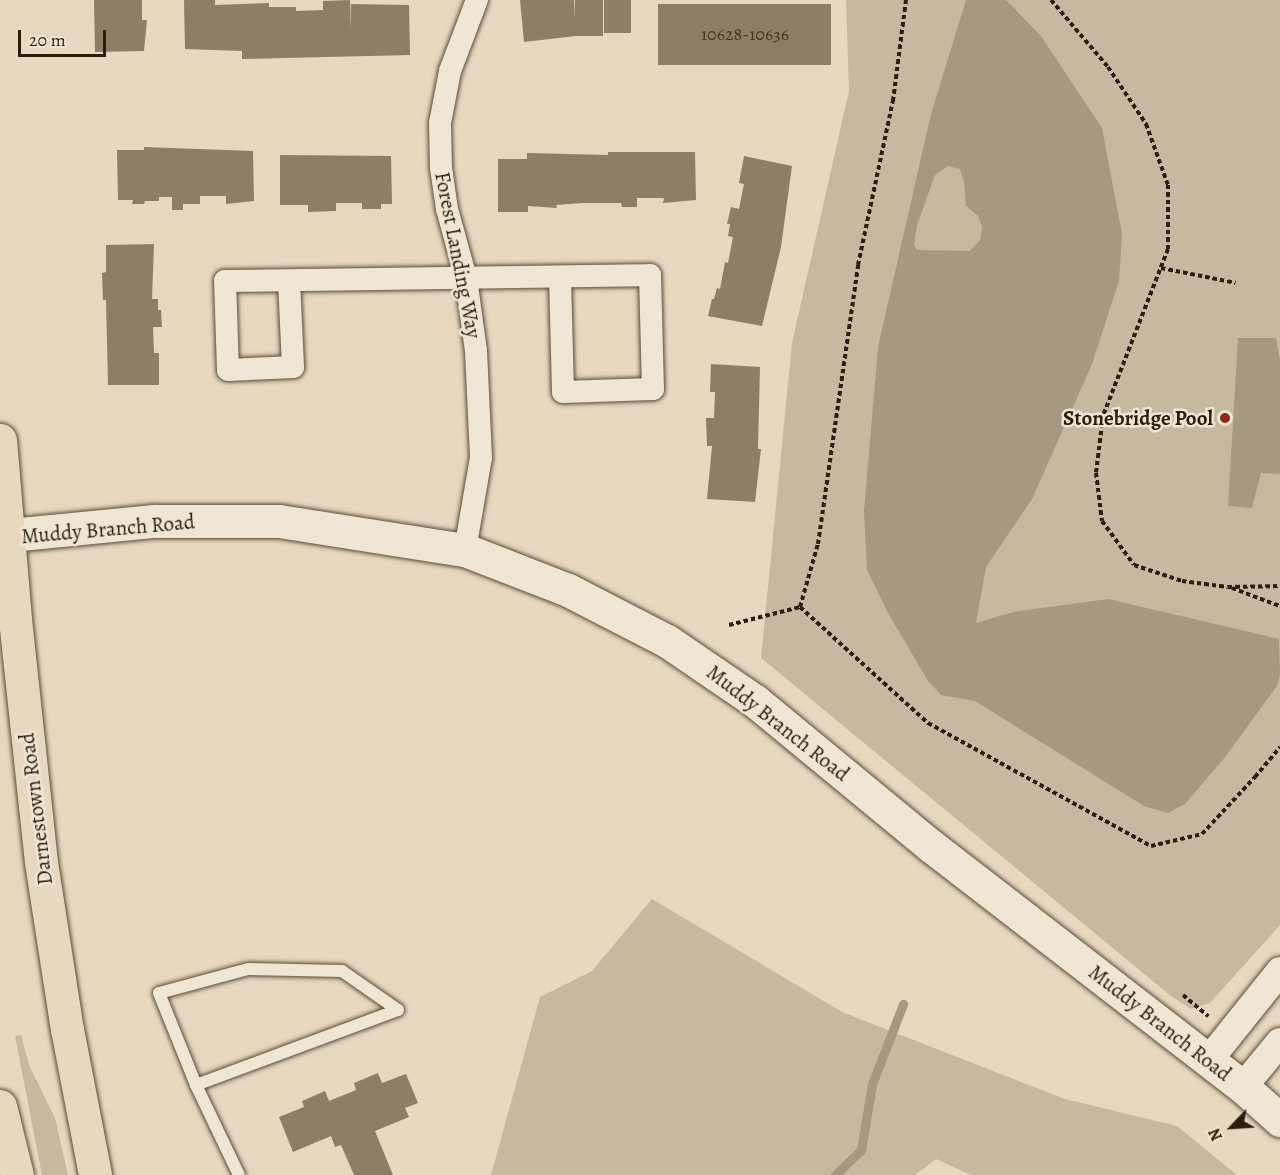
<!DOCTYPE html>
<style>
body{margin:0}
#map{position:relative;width:1280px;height:1175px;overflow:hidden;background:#e7d8bf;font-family:Alegreya,serif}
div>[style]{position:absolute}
.green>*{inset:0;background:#c7b8a0}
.water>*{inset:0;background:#a79881}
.stream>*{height:9px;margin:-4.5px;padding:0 4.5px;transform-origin:4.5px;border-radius:4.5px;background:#a79881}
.building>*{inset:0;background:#8d7e68;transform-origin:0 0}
.path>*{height:4px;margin-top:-2px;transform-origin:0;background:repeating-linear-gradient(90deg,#2c1d0a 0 4.5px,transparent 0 7.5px)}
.roads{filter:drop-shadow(0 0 2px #5b4c37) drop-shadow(0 0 2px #5b4c37)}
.service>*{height:12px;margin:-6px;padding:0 6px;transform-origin:6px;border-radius:6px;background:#efe6d5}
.minor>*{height:22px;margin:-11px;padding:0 11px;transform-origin:11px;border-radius:11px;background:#efe6d5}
.tertiary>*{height:28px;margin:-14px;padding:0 14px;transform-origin:14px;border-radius:14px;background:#efe6d5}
.secondary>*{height:33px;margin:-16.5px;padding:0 16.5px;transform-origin:16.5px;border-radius:16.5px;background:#efe6d5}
.primary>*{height:33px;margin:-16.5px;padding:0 16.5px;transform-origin:16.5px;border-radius:16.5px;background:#e7d8bf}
.dots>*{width:16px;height:16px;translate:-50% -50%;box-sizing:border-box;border:3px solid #efe6d5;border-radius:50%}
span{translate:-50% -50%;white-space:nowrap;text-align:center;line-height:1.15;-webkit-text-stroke:5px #efe6d5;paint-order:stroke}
.number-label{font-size:18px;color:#443522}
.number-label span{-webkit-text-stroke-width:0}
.street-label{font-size:21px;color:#2c1d0a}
.poi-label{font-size:21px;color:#2c1d0a;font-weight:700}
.right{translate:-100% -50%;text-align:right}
.north{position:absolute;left:1202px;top:1097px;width:60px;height:60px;-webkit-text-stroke:4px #efe6d5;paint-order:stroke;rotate:245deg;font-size:16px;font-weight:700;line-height:24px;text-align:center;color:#2c1d0a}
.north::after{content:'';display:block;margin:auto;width:21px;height:27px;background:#2c1d0a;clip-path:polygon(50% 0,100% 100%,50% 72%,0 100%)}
.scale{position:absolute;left:18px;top:30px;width:88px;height:27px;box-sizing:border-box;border:3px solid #2c1d0a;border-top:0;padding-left:8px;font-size:18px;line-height:21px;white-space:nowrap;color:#2c1d0a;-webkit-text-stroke:4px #efe6d5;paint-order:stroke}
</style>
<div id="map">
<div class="green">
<i style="clip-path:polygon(846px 0,1280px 0,1280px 925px,1210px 1003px,1191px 1009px,1171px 996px,761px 658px,792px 343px,849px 91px)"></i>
<i style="clip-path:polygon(652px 899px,842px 1012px,1065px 1099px,1177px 1126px,1237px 1175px,971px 1175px,936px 1159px,915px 1175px,491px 1175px,540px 997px,592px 971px)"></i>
<i style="clip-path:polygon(21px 1035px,29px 1065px,55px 1118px,68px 1175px,42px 1175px,15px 1036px)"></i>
</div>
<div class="water">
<i style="clip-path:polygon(evenodd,966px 0,1006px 0,1041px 36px,1102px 128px,1122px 234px,1119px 281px,1092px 364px,1032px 499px,986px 567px,976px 623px,1013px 612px,1108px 599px,1279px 639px,1280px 675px,1277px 686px,1226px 756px,1185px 804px,1168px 813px,1144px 806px,975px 701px,941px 695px,928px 681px,888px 613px,867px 570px,864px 511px,878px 347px,931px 114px,966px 0,948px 166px,960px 169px,964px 181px,966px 206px,978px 216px,982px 227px,980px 240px,970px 251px,917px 250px,914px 245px,917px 225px,935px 175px,948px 166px)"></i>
<i style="clip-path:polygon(1238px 338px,1276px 338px,1280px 360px,1280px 474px,1261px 473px,1252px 508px,1228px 506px)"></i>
</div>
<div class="stream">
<i style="left:835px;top:1175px;width:36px;rotate:-44deg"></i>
<i style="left:861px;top:1150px;width:67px;rotate:-80.5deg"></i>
<i style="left:872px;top:1084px;width:86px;rotate:-68.8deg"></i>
</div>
<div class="building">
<i style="clip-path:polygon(94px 0,142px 0,142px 20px,147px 20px,144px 51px,95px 52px)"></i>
<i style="clip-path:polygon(184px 0,215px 0,215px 5px,269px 3px,269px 7px,296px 7px,296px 11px,323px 10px,323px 1px,350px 0,351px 30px,351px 4px,409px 5px,410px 55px,242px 59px,242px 51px,185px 49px)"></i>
<i style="clip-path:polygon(520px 0,574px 0,576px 36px,524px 42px)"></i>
<i style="left:575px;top:0;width:28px;height:36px"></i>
<i style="left:604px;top:0;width:27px;height:33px"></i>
<i style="left:658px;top:4px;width:173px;height:61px"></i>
<i style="clip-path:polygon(144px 147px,253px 151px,254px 201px,226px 204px,226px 196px,200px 196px,200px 204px,183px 204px,183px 210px,172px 210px,172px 197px,159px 197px,159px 201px,145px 201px,144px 204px,132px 204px,133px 200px,118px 200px,117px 150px,144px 150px)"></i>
<i style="clip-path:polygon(608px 152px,695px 152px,696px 200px,663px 203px,664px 198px,637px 198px,637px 207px,622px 207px,621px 203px,583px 203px,556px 205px,557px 208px,528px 206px,528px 212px,498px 212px,498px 159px,527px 159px,527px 153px,608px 155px)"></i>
<i style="clip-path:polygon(280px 155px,391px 156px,392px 204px,381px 204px,381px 209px,362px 209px,362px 203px,336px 203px,336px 211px,308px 212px,308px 205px,280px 205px)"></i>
<i style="clip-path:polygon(744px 156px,792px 166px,781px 247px,762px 326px,708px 316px,712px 299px,714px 299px,717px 288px,720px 289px,725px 262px,728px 263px,733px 237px,728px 236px,730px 224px,727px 224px,731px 207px,739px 209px,744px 184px,739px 183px)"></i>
<i style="clip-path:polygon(154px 244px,152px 299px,158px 299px,158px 310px,161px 310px,162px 327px,153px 327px,154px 353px,159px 353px,159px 385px,108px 385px,106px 300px,103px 300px,102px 273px,106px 272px,106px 245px)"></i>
<i style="clip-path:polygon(711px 364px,760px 367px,758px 449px,761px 449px,755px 502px,707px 499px,712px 446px,707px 446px,706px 418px,714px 418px,715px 392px,710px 392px)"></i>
<i style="clip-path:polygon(378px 1073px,382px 1083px,406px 1074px,418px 1103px,405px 1108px,409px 1117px,375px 1131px,393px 1175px,354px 1175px,341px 1145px,335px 1147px,331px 1136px,293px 1152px,279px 1117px,304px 1107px,302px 1101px,325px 1091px,329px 1101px,356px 1090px,354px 1083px)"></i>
</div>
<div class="path">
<i style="left:1051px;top:0;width:88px;rotate:49.6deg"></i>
<i style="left:1108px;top:67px;width:69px;rotate:56.3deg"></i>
<i style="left:1146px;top:124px;width:65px;rotate:70.2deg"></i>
<i style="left:1168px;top:185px;width:64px;rotate:90deg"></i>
<i style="left:1168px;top:249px;width:179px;rotate:111.3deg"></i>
<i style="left:1103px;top:416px;width:57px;rotate:97deg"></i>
<i style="left:1096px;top:473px;width:48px;rotate:82.9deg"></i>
<i style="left:1102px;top:521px;width:54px;rotate:54deg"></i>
<i style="left:1134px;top:565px;width:51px;rotate:18.4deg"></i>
<i style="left:1182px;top:581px;width:46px;rotate:7.4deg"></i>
<i style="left:1228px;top:587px;width:52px;rotate:-1.1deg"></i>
<i style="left:1161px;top:268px;width:76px;rotate:11.3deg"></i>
<i style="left:1232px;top:588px;width:51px;rotate:20.6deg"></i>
<i style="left:800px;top:607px;width:66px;rotate:-74.1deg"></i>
<i style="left:818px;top:544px;width:282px;rotate:-81.8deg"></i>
<i style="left:858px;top:265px;width:168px;rotate:-78deg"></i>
<i style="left:893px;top:101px;width:102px;rotate:-82.7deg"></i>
<i style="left:729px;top:625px;width:73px;rotate:-14.2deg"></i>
<i style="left:800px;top:607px;width:173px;rotate:42.2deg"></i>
<i style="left:928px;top:723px;width:255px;rotate:28.9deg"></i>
<i style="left:1151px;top:846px;width:52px;rotate:-13.2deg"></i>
<i style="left:1202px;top:834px;width:78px;rotate:-47.1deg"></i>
<i style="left:1255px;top:777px;width:39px;rotate:-50deg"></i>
<i style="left:1183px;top:995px;width:33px;rotate:40deg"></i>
</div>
<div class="roads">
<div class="service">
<i style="left:196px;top:1085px;width:215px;rotate:-20.4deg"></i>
<i style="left:398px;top:1010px;width:68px;rotate:-145.1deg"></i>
<i style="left:342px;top:971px;width:94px;rotate:-178.8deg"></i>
<i style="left:248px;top:969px;width:92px;rotate:164.9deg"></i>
<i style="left:159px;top:993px;width:99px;rotate:68.1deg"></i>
<i style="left:196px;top:1085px;width:100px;rotate:64.5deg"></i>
</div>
<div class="minor">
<i style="left:289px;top:281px;width:86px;rotate:87.3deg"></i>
<i style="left:293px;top:367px;width:65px;rotate:177.4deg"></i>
<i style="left:228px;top:370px;width:89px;rotate:-91.9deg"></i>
<i style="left:225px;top:281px;width:425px;rotate:-0.8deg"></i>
<i style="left:650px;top:275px;width:114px;rotate:88.5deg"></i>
<i style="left:653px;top:389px;width:90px;rotate:178.1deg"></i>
<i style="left:563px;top:392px;width:114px;rotate:-91.5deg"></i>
<i style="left:465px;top:550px;width:94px;rotate:-80.2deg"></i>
<i style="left:481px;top:457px;width:106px;rotate:-92.7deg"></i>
<i style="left:476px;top:351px;width:74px;rotate:-97.8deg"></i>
<i style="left:466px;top:278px;width:72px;rotate:-105.4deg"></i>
<i style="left:447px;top:209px;width:41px;rotate:-98.3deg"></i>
<i style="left:441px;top:168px;width:45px;rotate:-91.3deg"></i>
<i style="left:440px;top:123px;width:53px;rotate:-79.1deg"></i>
<i style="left:450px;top:71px;width:76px;rotate:-69.2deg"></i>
</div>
<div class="tertiary">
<i style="left:1208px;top:1061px;width:115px;rotate:-51.3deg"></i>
<i style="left:1243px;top:1087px;width:58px;rotate:-50.6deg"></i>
</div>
<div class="secondary">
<i style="left:0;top:536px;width:155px;rotate:-5.6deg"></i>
<i style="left:154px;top:521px;width:125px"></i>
<i style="left:279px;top:521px;width:188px;rotate:8.9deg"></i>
<i style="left:465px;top:550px;width:110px;rotate:21.2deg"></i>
<i style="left:568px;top:590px;width:111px;rotate:27.3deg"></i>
<i style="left:667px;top:641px;width:107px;rotate:34.3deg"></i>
<i style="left:755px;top:701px;width:228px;rotate:39.5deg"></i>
<i style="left:931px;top:846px;width:394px;rotate:37.7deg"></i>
<i style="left:1243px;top:1087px;width:50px;rotate:41.7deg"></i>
</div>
<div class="primary">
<i style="left:0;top:440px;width:180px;rotate:85.2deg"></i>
<i style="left:15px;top:619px;width:244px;rotate:83.9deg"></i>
<i style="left:41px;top:862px;width:169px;rotate:81.2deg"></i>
<i style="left:67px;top:1029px;width:149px;rotate:79.1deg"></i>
<i style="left:0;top:1106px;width:71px;rotate:76.2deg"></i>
</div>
</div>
<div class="dots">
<i style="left:1225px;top:418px;background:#8f2418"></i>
</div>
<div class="number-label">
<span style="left:745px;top:34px">10628-10636</span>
</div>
<div class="street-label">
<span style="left:458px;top:255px;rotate:79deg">Forest Landing Way</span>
<span style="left:108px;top:529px;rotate:-5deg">Muddy Branch Road</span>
<span style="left:778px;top:723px;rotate:38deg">Muddy Branch Road</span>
<span style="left:36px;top:809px;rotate:-97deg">Darnestown Road</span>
<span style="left:1160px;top:1023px;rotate:38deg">Muddy Branch Road</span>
</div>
<div class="poi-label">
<span class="right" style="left:1213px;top:418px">Stonebridge Pool</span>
</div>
<div class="north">N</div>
<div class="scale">20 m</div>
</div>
